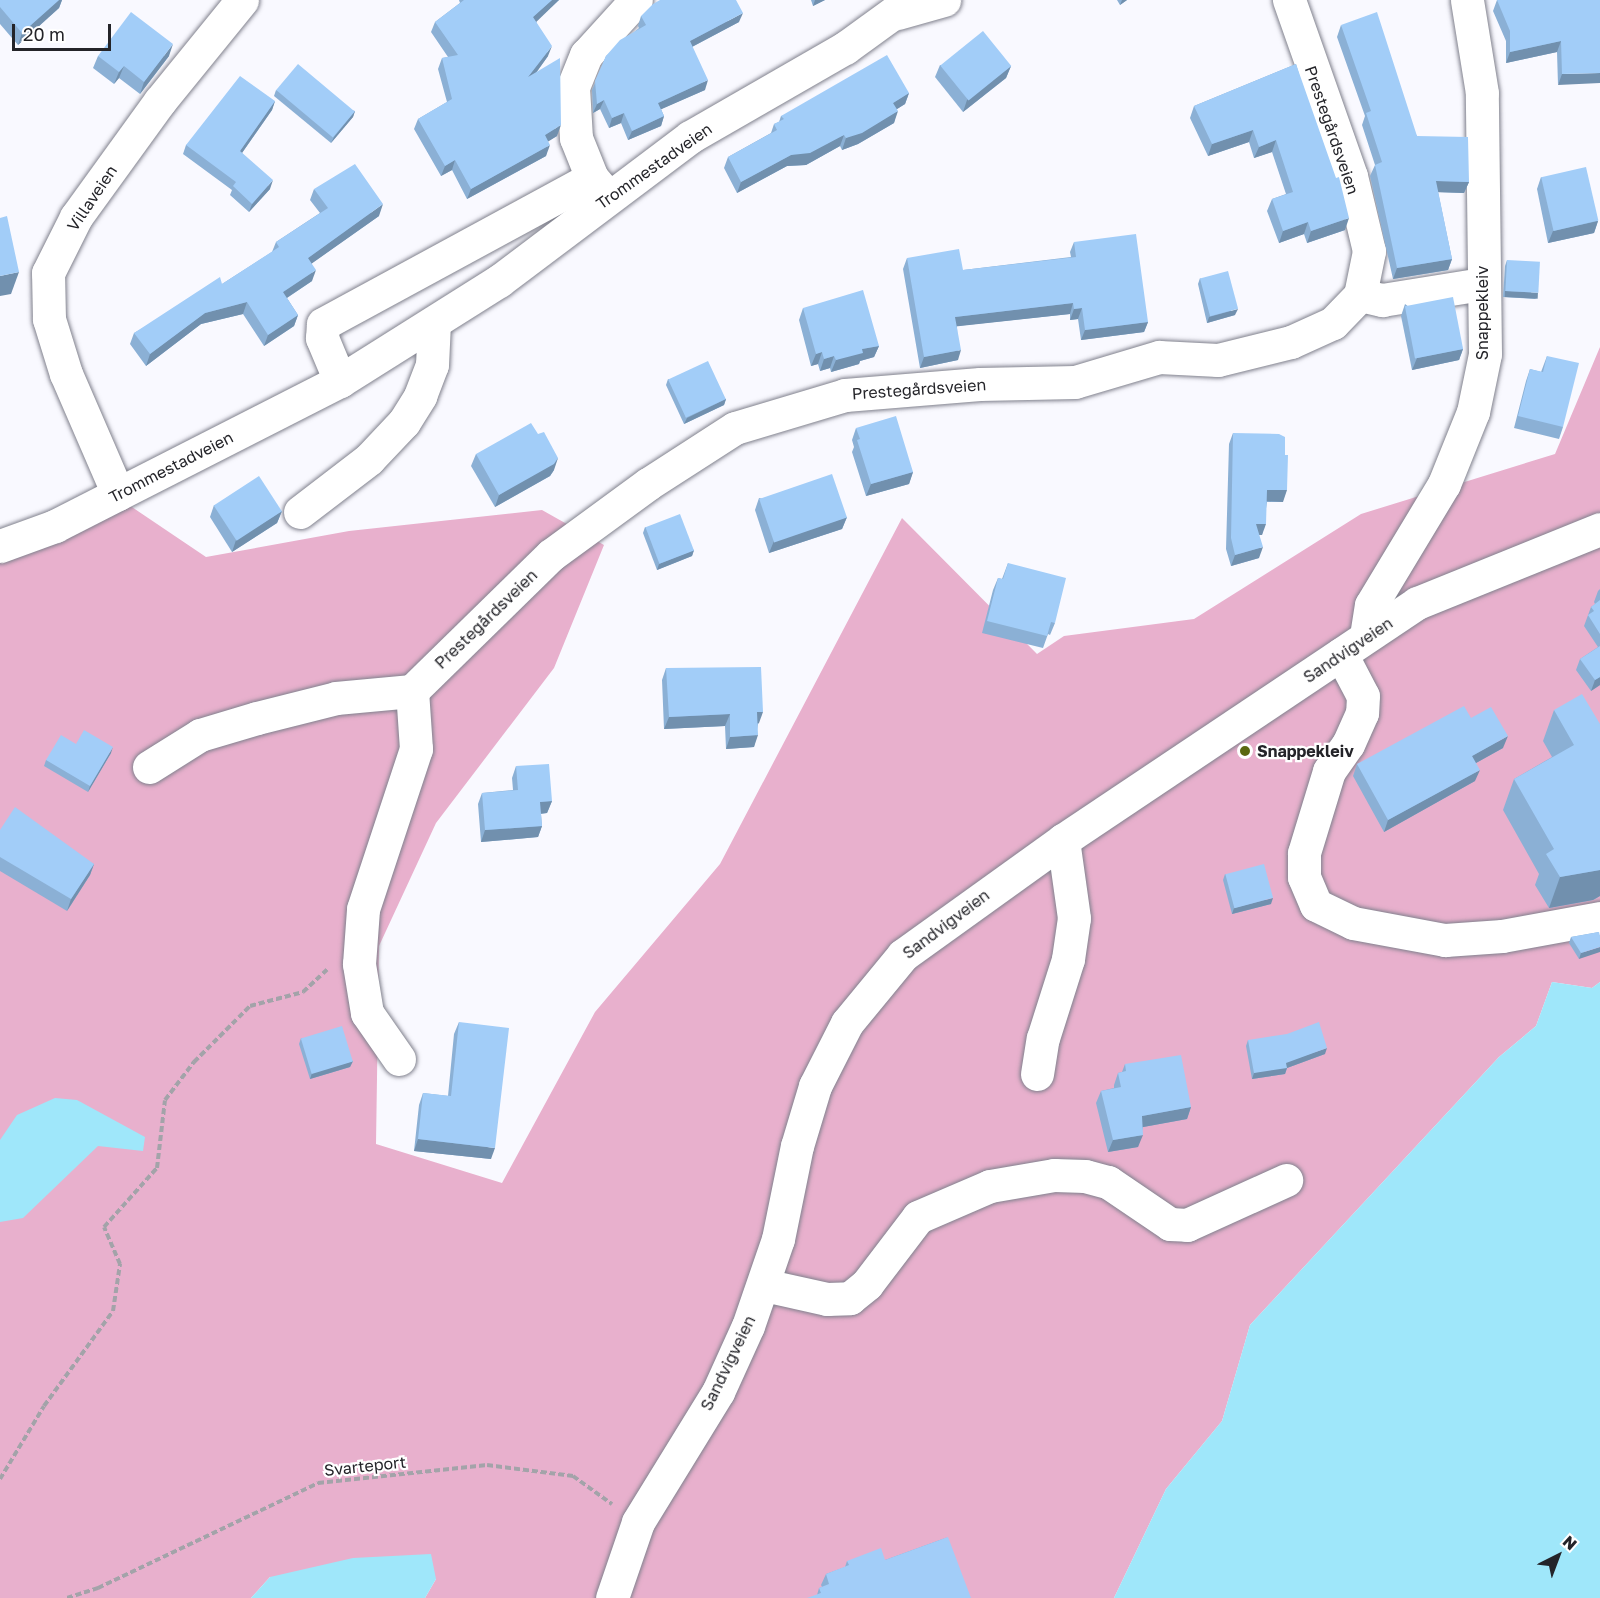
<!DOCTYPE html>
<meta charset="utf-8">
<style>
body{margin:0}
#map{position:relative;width:1600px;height:1598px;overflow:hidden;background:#f9f9ff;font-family:"Golos Text",sans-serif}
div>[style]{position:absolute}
.forest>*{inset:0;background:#e8b0cd}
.water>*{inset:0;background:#9fe7fa}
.path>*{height:4px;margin-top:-2px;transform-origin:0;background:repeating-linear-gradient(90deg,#a3a3a9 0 6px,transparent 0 9px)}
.roads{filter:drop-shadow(0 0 2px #80818d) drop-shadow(0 0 2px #80818d)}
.minor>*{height:33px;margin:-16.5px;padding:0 16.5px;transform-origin:16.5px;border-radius:16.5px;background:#fff}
.major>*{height:33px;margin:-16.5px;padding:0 16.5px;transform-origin:16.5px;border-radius:16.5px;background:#fff}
.wall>*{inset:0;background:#8bb0d5}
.shaded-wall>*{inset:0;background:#7190ae;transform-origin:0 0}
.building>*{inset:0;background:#a2cdf8;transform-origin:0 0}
.dots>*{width:16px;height:16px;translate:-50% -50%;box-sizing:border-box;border:3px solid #fff;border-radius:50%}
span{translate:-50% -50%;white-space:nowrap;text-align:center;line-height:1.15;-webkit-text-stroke:4.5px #fff;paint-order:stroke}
.street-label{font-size:16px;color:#242429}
.poi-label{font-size:16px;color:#242429;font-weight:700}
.left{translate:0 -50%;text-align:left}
.north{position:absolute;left:1528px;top:1526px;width:60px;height:60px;-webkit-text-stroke:4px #fff;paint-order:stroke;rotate:42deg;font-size:16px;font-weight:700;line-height:24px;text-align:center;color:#242429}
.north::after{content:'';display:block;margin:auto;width:21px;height:27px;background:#242429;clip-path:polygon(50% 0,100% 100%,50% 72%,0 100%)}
.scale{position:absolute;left:12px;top:24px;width:99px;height:27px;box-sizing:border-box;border:3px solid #242429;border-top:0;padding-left:8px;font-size:18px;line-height:21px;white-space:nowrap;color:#242429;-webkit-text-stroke:4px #fff;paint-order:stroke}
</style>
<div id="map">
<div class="forest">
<i style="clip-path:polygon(1600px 347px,1600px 982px,1592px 988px,1552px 982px,1536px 1026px,1499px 1057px,1250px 1325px,1222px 1421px,1166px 1489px,1114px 1598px,425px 1598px,436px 1579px,270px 1577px,251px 1598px,0 1598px,0 547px,117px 497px,206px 557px,349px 531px,542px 510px,604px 545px,554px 668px,436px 823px,379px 946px,376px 1144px,502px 1183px,595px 1012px,720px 864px,902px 518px,1037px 654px,1064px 636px,1194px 619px,1361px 514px,1555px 454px)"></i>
</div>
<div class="water">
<i style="clip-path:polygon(1552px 982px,1592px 988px,1600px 982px,1600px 1598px,1114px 1598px,1166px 1489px,1222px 1421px,1250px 1325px,1499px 1057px,1536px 1026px)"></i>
<i style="clip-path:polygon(55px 1098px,77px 1100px,145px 1137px,143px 1151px,98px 1146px,23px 1218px,0 1222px,0 1140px,17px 1115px)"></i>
<i style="clip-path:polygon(431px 1554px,436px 1579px,425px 1598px,251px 1598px,270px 1577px,353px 1558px)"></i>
</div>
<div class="path">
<i style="left:0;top:1479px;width:85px;rotate:-58.9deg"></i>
<i style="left:44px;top:1406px;width:117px;rotate:-54deg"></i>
<i style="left:113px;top:1311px;width:48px;rotate:-81.5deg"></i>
<i style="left:120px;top:1264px;width:40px;rotate:-113.4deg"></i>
<i style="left:104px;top:1227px;width:79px;rotate:-48.1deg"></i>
<i style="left:157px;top:1168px;width:68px;rotate:-83.3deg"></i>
<i style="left:165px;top:1100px;width:48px;rotate:-52.7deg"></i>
<i style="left:194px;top:1062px;width:79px;rotate:-45deg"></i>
<i style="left:250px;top:1006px;width:55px;rotate:-14.8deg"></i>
<i style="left:303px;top:992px;width:33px;rotate:-43deg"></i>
<i style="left:67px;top:1598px;width:33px;rotate:-18deg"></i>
<i style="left:98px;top:1588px;width:244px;rotate:-25.5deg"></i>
<i style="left:318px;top:1483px;width:170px;rotate:-6.1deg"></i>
<i style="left:487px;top:1465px;width:87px;rotate:7.3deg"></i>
<i style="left:573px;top:1476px;width:48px;rotate:35.7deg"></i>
</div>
<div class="roads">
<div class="minor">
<i style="left:898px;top:13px;width:48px;rotate:-15.8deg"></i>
<i style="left:606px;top:194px;width:21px;rotate:-131deg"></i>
<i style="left:592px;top:178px;width:43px;rotate:-111.8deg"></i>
<i style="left:576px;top:138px;width:51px;rotate:-93.4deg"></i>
<i style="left:573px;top:87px;width:35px;rotate:-68deg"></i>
<i style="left:586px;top:55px;width:74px;rotate:-47.7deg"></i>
<i style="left:1360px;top:295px;width:23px;rotate:13deg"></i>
<i style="left:1382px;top:300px;width:101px;rotate:-9.1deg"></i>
<i style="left:340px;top:381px;width:47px;rotate:-112.7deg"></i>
<i style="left:322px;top:338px;width:14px;rotate:-86deg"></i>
<i style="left:323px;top:324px;width:306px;rotate:-28.5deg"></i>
<i style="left:118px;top:494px;width:131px;rotate:-113.4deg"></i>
<i style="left:66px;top:374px;width:58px;rotate:-107.2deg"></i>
<i style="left:49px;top:319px;width:46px;rotate:-91.2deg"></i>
<i style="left:48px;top:273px;width:63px;rotate:-63.4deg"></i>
<i style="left:76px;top:217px;width:143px;rotate:-54.1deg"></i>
<i style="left:160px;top:101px;width:130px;rotate:-50.9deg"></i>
<i style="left:300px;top:512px;width:87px;rotate:-37.5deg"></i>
<i style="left:369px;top:459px;width:51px;rotate:-46.6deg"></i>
<i style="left:404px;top:422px;width:31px;rotate:-58deg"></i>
<i style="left:420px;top:396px;width:33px;rotate:-69deg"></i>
<i style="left:432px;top:365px;width:42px;rotate:-87.3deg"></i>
<i style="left:1366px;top:636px;width:31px;rotate:-81deg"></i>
<i style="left:1371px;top:605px;width:141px;rotate:-58.9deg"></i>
<i style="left:1444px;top:484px;width:78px;rotate:-68.1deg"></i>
<i style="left:1473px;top:412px;width:59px;rotate:-78.3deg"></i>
<i style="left:1485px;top:354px;width:261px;rotate:-90.7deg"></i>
<i style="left:1482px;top:93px;width:94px;rotate:-99.2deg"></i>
<i style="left:1341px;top:654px;width:47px;rotate:62.4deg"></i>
<i style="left:1363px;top:696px;width:17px;rotate:93deg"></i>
<i style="left:1362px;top:713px;width:34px;rotate:114deg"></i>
<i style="left:1348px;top:744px;width:33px;rotate:125deg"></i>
<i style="left:1329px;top:771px;width:86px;rotate:107deg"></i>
<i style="left:1304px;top:853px;width:24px;rotate:90deg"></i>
<i style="left:1304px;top:877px;width:30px;rotate:67deg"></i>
<i style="left:1316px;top:905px;width:41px;rotate:25.9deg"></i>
<i style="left:1353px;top:923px;width:94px;rotate:10.5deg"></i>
<i style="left:1445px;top:940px;width:57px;rotate:-4deg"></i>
<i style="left:1502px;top:936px;width:100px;rotate:-10.4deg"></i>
<i style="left:149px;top:767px;width:60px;rotate:-32.1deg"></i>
<i style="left:200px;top:735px;width:59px;rotate:-16.6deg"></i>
<i style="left:257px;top:718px;width:81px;rotate:-14.2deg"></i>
<i style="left:336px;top:698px;width:76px;rotate:-5.3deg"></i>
<i style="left:399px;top:1059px;width:56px;rotate:-124.8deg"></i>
<i style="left:367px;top:1013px;width:50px;rotate:-99.3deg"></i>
<i style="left:359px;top:964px;width:55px;rotate:-85.8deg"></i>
<i style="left:363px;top:909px;width:169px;rotate:-71.7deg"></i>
<i style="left:416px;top:749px;width:58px;rotate:-93.9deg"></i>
<i style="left:412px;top:691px;width:194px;rotate:-44.4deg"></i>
<i style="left:551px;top:555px;width:120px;rotate:-36.2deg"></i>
<i style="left:648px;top:484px;width:103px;rotate:-32.8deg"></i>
<i style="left:735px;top:428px;width:115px;rotate:-16.7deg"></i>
<i style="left:845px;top:395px;width:135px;rotate:-4.7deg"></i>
<i style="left:980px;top:384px;width:95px;rotate:-1.2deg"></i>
<i style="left:1075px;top:382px;width:88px;rotate:-16.6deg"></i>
<i style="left:1159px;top:357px;width:59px;rotate:2.9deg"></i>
<i style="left:1218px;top:360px;width:75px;rotate:-13.9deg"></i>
<i style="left:1291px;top:342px;width:46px;rotate:-24.3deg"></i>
<i style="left:1333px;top:323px;width:39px;rotate:-46deg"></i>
<i style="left:1360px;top:295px;width:45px;rotate:-78.4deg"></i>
<i style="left:1369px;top:251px;width:77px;rotate:-103.5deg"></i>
<i style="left:1351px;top:176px;width:187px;rotate:-109.4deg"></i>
<i style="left:1037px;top:1074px;width:36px;rotate:-81deg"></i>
<i style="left:1043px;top:1038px;width:83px;rotate:-72.4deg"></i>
<i style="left:1068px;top:959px;width:41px;rotate:-81.7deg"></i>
<i style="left:1074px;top:918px;width:79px;rotate:-98deg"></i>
<i style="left:764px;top:1285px;width:65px;rotate:12.5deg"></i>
<i style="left:827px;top:1299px;width:23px;rotate:-2deg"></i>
<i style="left:850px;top:1298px;width:22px;rotate:-39deg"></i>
<i style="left:867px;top:1284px;width:84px;rotate:-52.7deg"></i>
<i style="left:918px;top:1217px;width:78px;rotate:-23.3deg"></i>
<i style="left:990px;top:1186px;width:65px;rotate:-9.8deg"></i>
<i style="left:1054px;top:1175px;width:31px;rotate:2deg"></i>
<i style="left:1085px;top:1176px;width:24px;rotate:15deg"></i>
<i style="left:1108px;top:1182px;width:75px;rotate:34.1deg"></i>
<i style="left:1170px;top:1224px;width:17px;rotate:3deg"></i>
<i style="left:1187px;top:1225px;width:109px;rotate:-24.4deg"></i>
</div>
<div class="major">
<i style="left:0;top:546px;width:59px;rotate:-20deg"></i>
<i style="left:55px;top:526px;width:320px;rotate:-27deg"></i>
<i style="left:340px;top:381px;width:188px;rotate:-32.2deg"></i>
<i style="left:499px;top:281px;width:239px;rotate:-37deg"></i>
<i style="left:690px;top:137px;width:179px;rotate:-29.9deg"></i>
<i style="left:845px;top:48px;width:82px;rotate:-36deg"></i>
<i style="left:612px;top:1598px;width:80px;rotate:-71.1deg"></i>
<i style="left:638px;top:1522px;width:153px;rotate:-58.4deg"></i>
<i style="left:718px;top:1392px;width:72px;rotate:-65.6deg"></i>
<i style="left:748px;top:1326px;width:92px;rotate:-71deg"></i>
<i style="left:778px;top:1239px;width:95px;rotate:-78.5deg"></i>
<i style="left:797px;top:1146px;width:63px;rotate:-73.3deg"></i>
<i style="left:815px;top:1086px;width:71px;rotate:-63.1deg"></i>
<i style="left:847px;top:1023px;width:88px;rotate:-50.5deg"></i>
<i style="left:903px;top:955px;width:197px;rotate:-35.7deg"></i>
<i style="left:1063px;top:840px;width:426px;rotate:-33.8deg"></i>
<i style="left:1417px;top:603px;width:197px;rotate:-22deg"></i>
</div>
</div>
<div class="wall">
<i style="clip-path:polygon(0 0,62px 0,59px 8px,18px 45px,0 24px)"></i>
<i style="clip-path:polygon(459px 0,559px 0,536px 21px,548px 56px,536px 73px,557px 136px,548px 141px,546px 156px,467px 199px,452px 170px,441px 176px,414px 129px,418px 119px,447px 102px,438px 69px,442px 58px,448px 57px,431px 32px,435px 22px,460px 3px)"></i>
<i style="clip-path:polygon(811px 0,825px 0,813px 6px)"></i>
<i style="clip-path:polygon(1117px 0,1127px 0,1120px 5px)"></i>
<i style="clip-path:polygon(1497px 0,1600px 0,1558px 85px,1557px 52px,1506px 63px,1506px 41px,1493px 11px)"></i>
<i style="clip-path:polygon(641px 16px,739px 22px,692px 47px,705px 90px,661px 109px,664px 116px,661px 126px,628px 140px,621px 123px,609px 128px,600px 109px,593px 113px,592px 90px,606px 56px,639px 28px,638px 26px)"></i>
<i style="clip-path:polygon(1341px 25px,1417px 136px,1469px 182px,1464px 193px,1438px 192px,1452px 259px,1448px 270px,1393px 279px,1370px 176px,1375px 165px,1362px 125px,1365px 116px,1337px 37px)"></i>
<i style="clip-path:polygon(98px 56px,169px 56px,140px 94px,119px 78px,114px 84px,93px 68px)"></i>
<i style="clip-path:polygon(1296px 64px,1345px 230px,1307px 243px,1304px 234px,1279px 243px,1267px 211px,1272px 199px,1286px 194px,1272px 152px,1254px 158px,1249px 142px,1208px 156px,1190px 118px,1194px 106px)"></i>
<i style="clip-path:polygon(940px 65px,1011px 66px,1006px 78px,963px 112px,935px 77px)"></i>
<i style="clip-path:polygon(276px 90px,355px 111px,353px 117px,331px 143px,274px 96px)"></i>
<i style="clip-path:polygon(909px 93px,905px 104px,897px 109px,894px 123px,858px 144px,842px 150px,840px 146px,806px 165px,787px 166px,737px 193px,724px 168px,728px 157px,771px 133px,774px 124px,779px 122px,781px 116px)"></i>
<i style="clip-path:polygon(275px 101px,272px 110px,242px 153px,270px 189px,249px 212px,230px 195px,232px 190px,183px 154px,186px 145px)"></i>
<i style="clip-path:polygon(1541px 177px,1598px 221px,1594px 233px,1548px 243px,1537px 189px)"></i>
<i style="clip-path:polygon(314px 189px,379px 216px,312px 263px,312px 281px,287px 298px,298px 315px,294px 326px,264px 346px,243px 314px,201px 324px,146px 366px,130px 344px,134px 333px,222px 284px,272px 252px,276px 242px,320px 213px,310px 200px)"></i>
<i style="clip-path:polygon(1074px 242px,1148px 322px,1144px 332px,1081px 340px,1078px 319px,1070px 320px,1070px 314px,957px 326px,958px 360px,920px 368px,903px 269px,907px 258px,963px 270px,1071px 257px,1070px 252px)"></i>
<i style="clip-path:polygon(1507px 260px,1536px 299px,1503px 297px,1505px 266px)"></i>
<i style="clip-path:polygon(1200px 278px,1235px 315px,1207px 323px,1198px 284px)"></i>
<i style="clip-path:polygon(1405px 304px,1463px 349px,1459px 360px,1412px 370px,1401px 316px)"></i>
<i style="clip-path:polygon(803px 308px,879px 346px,874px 357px,860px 361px,859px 364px,831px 372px,830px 368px,820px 371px,818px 364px,811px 366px,799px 320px)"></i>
<i style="clip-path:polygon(1547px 356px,1563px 427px,1559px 439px,1514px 428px,1526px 381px,1530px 369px,1541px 372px)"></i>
<i style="clip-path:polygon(668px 379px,726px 399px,724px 405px,684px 424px,666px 385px)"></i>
<i style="clip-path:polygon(856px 428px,913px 472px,909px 484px,866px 496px,852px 452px,854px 447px,852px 440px)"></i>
<i style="clip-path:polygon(1233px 433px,1283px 502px,1267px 502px,1262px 535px,1259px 535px,1259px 558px,1231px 566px,1226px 549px,1229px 444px)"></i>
<i style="clip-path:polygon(476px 454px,554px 470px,550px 476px,495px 507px,471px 466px)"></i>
<i style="clip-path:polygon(759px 498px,847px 517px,842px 529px,769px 553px,755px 510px)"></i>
<i style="clip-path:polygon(214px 505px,282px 511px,277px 523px,232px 552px,210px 517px)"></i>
<i style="clip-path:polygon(645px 527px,694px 550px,692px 556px,657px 570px,643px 533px)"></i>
<i style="clip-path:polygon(1008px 563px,1055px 623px,1050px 635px,1048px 634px,1043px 648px,982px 633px,993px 590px,998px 578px,1002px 579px)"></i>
<i style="clip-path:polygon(1600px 589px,1600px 685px,1591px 691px,1576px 670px,1580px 659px,1598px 647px,1584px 626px,1591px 607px,1595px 604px,1594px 602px,1598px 591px)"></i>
<i style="clip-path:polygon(666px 668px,759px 723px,758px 724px,754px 747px,726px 749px,725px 726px,664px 729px,662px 680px)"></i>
<i style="clip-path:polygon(1554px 710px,1600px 724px,1600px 896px,1593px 900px,1549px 908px,1535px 885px,1539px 874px,1503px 810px,1514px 779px,1552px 757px,1543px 741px)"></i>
<i style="clip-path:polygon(1471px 718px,1503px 748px,1476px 763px,1475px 781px,1384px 832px,1353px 776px,1357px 764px)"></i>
<i style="clip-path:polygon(111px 753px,88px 792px,44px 766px,46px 760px)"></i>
<i style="clip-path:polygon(516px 766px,552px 801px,547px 813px,541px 814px,542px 826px,538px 837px,481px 842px,478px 804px,482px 793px,513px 790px,512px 778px)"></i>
<i style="clip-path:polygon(0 830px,94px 864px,90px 875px,67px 911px,0 871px)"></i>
<i style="clip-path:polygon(1225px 874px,1271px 904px,1232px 914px,1223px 880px)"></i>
<i style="clip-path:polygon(1599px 932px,1579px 959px,1569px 943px,1571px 937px)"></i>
<i style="clip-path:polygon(459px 1022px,491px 1159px,414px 1151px,419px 1105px,423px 1093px,448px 1096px,454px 1034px)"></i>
<i style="clip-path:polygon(301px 1038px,353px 1061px,350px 1067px,310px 1079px,299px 1044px)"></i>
<i style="clip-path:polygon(1248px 1040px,1325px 1054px,1287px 1068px,1285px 1074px,1252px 1079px,1246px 1046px)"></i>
<i style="clip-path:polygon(1125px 1064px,1191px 1107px,1187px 1119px,1143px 1127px,1138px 1147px,1108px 1152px,1096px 1103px,1101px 1091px,1114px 1088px,1114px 1085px,1118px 1073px,1122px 1072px)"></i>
<i style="clip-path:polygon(948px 1537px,817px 1595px,819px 1588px,822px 1587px,821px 1585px,826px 1574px,845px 1567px,847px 1561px,885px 1560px)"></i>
</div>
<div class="shaded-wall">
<i style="clip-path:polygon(59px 0,62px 0,59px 8px,18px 45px,22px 33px)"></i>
<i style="clip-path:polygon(552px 0,559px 0,530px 28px,533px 17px)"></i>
<i style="clip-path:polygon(815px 0,825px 0,813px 6px)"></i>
<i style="clip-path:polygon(1122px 0,1127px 0,1120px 5px)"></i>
<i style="clip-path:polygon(743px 13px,739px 22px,686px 50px,690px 41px)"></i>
<i style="clip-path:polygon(1561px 41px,1557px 52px,1506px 63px,1510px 52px)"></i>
<i style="clip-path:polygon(173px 44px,169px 56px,140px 94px,144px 82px)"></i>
<i style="clip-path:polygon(552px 46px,548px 56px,525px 88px,528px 77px)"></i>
<i style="clip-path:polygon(124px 66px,119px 78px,114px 84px,119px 72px)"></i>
<i style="clip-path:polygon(1011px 66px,1006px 78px,963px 112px,967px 100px)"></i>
<i style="clip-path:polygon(1600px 73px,1600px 83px,1558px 85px,1562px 74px)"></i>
<i style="clip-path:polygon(708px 80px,705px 90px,655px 112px,658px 103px)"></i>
<i style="clip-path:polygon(909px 93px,905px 104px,889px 114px,893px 103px)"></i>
<i style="clip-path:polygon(604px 100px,600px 109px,593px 113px,597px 104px)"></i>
<i style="clip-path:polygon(275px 101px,272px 110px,237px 160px,240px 151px)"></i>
<i style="clip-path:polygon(355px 111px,353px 117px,331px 143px,334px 137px)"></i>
<i style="clip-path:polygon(898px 111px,894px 123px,858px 144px,842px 150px,846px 138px)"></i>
<i style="clip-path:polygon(624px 113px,621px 123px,609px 128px,612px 118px)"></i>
<i style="clip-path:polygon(664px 116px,661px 126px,628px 140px,632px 131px)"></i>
<i style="clip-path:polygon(561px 125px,557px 136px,541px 146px,545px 135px)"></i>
<i style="clip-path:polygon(1253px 130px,1249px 142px,1208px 156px,1212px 144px)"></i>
<i style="clip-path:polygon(844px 135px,840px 146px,806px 165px,787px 166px,737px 193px,741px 182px,791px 155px)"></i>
<i style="clip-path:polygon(1276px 140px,1272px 152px,1254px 158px,1259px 147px)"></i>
<i style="clip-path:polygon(550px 145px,546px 156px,467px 199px,471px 189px)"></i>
<i style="clip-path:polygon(455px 160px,452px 170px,441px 176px,445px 166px)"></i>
<i style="clip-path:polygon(273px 180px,270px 189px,249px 212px,252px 204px)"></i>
<i style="clip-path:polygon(1436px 181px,1469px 182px,1464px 193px,1432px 192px)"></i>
<i style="clip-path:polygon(383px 204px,379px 216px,304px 269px,308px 258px)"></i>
<i style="clip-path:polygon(1349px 218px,1345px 230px,1307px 243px,1311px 231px)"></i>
<i style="clip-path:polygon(1598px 221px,1594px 233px,1548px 243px,1553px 231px)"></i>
<i style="clip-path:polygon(1308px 222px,1304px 234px,1279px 243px,1283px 231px)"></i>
<i style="clip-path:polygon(1452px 259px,1448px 270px,1393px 279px,1397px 268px)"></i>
<i style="clip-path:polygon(316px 270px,312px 281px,279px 303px,283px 292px)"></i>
<i style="clip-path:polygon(19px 272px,11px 294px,0 296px,0 276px)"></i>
<i style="left:1505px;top:291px;width:33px;height:6px;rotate:3deg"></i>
<i style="clip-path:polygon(247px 302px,243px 314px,201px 324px,146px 366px,150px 354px,205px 313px)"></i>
<i style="clip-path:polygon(1073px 303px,1070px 314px,951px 327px,955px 317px)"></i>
<i style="clip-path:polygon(1082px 308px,1078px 319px,1070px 320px,1074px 309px)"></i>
<i style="clip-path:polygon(1238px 309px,1235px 315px,1207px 323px,1209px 317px)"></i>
<i style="clip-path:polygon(298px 315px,294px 326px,264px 346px,268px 335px)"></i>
<i style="clip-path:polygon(1148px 322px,1144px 332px,1081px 340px,1085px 330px)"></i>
<i style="clip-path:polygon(879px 346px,874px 357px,860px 361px,859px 364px,831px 372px,836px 360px,862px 349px)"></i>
<i style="clip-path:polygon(1463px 349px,1459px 360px,1412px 370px,1417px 358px)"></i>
<i style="clip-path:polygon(961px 350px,958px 360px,920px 368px,924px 357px)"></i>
<i style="clip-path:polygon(822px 352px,818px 364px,811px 366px,816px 354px)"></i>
<i style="clip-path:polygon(834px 356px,830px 368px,820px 371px,824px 359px)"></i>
<i style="clip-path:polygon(726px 399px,724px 405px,684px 424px,687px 418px)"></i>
<i style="clip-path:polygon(558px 458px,554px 470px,550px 476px,495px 507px,499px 495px)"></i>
<i style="clip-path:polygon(913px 472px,909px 484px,866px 496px,871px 484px)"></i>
<i style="clip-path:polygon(1267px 490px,1287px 490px,1283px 502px,1263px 501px)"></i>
<i style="clip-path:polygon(282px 511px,277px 523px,232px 552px,236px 540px)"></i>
<i style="clip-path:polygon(847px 517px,842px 529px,769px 553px,774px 541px)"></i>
<i style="clip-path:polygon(1256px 524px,1266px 524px,1262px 535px,1251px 535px)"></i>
<i style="clip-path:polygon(1263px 547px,1259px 558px,1231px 566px,1235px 555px)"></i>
<i style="clip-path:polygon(694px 550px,692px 556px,657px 570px,659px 564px)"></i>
<i style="clip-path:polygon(1600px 677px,1600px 685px,1591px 691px,1595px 680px)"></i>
<i style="clip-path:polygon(757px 712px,763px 712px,759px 723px,753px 724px)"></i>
<i style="clip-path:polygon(730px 714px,725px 726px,664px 729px,669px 717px)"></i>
<i style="clip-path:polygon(758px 735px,754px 747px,726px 749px,730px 737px)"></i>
<i style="clip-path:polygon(1508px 736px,1503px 748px,1467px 768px,1472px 756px)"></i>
<i style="clip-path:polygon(113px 747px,111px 753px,88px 792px,90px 786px)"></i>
<i style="clip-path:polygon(1480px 770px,1475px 781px,1384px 832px,1388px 820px)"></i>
<i style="clip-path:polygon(552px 801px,547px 813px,536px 814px,540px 802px)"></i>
<i style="clip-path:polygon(542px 826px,538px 837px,481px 842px,485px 830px)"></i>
<i style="clip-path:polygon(94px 864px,90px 875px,67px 911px,71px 899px)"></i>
<i style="clip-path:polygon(1600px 870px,1600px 896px,1593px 900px,1549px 908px,1560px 877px)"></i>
<i style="clip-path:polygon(1273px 898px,1271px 904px,1232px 914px,1234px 908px)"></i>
<i style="clip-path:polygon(1600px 947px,1600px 952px,1579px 959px,1581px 953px)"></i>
<i style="clip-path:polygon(1327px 1048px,1325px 1054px,1287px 1068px,1285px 1074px,1252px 1079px,1254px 1073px)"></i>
<i style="clip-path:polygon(353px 1061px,350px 1067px,310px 1079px,312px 1073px)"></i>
<i style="clip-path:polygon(1191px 1107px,1187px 1119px,1138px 1128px,1142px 1116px)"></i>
<i style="clip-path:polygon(1143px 1135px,1138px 1147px,1108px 1152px,1113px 1140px)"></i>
<i style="clip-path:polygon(418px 1139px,495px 1148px,491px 1159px,414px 1151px)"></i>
</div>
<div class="building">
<i style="clip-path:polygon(0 0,59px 0,22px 33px,0 7px)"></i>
<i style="clip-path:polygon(464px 0,552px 0,533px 17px,552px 46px,528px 77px,560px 58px,561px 125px,545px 135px,550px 145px,471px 189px,455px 160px,445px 166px,418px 119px,452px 99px,442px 58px,458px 55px,435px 22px)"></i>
<i style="clip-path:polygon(660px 0,736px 0,743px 13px,690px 41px,708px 80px,658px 103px,664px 116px,632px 131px,624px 113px,612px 118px,604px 100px,597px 104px,595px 81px,606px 56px,620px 40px,646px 25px,641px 16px,653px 4px)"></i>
<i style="clip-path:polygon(1497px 0,1600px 0,1600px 73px,1562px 74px,1561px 41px,1510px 52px,1510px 31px)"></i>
<i style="clip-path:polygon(131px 12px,173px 44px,144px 82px,124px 66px,119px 72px,98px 56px)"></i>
<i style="clip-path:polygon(1377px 12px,1417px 136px,1468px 137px,1469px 182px,1436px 181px,1452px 259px,1397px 268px,1375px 165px,1382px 162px,1366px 113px,1371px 111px,1341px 25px)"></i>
<i style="left:983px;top:31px;width:45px;height:55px;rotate:51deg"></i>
<i style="clip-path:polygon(887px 55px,909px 93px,893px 103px,898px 111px,862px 133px,846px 138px,844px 135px,810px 153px,791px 155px,741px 182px,728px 157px,777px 130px,774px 124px,784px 119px,781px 116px)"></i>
<i style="left:298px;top:64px;width:74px;height:34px;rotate:40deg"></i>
<i style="clip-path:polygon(1296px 64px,1336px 178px,1339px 177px,1349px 218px,1311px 231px,1308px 222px,1283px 231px,1272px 199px,1293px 192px,1276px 140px,1259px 147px,1253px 130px,1212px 144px,1194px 106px)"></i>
<i style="clip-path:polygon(240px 76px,275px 101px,240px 151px,273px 180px,252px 204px,233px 186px,236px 182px,186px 145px)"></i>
<i style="clip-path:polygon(355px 164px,383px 204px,308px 258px,316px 270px,283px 292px,298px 315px,268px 335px,247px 302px,205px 313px,150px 354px,134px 333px,220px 277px,222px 284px,279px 247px,276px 242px,328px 208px,314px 189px)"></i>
<i style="left:1586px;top:167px;width:55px;height:46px;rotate:77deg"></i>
<i style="clip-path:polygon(7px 216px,19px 272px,0 276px,0 218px)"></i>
<i style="clip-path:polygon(1136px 234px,1148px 322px,1085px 330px,1082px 308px,1074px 309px,1073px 303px,955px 317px,961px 350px,924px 357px,907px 258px,959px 249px,963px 270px,1076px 257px,1074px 242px)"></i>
<i style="left:1507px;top:260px;width:33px;height:31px;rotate:3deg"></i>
<i style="left:1228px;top:271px;width:39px;height:29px;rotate:75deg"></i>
<i style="clip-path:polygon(863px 290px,879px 346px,862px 349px,863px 353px,836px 360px,834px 356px,824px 359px,822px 352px,816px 354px,803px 308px)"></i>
<i style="left:1453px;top:297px;width:53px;height:49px;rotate:79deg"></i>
<i style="clip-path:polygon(1547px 356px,1579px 363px,1563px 427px,1518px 416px,1530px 369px,1543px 372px)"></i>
<i style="left:708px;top:361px;width:42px;height:44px;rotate:65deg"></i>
<i style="clip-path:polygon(896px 416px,913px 472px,871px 484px,857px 440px,860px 439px,856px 428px)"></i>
<i style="clip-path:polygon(531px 423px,538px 434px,544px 432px,558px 458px,554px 464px,499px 495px,476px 454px)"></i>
<i style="clip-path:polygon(1233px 433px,1279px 434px,1285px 437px,1285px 455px,1288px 455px,1287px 490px,1267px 490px,1266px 524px,1256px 524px,1263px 547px,1235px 555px,1231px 538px)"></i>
<i style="left:832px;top:474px;width:46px;height:77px;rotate:71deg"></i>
<i style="left:259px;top:476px;width:42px;height:54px;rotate:57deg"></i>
<i style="left:680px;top:514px;width:39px;height:37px;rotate:69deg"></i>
<i style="clip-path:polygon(1008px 563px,1066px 578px,1055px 623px,1051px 622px,1047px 636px,987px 621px,998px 578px,1003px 579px)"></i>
<i style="clip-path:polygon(1600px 600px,1600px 634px,1588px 615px,1594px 611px,1591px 607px)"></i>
<i style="clip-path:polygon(1600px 646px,1600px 677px,1595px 680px,1580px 659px)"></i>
<i style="clip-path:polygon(761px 667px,763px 712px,757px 712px,758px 735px,730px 737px,730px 714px,669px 717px,666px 668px)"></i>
<i style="clip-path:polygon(1582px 694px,1600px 724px,1600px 870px,1560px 877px,1546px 854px,1554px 849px,1514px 779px,1574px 745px,1554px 710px)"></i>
<i style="clip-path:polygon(1464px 706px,1471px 718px,1491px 707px,1508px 736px,1472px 756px,1480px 770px,1388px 820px,1357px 764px)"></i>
<i style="clip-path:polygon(84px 730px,113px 747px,90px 786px,46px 760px,61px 735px,76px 744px)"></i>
<i style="clip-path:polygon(549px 764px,552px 801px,540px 802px,542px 826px,485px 830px,482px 793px,518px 790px,516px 766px)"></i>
<i style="clip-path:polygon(15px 807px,94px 864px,71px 899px,0 857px,0 830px)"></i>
<i style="left:1264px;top:864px;width:35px;height:40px;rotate:75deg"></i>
<i style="clip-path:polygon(1599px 932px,1600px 936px,1600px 947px,1581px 953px,1571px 937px)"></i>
<i style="clip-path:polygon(459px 1022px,509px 1028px,495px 1148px,418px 1139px,423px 1093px,451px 1096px)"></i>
<i style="clip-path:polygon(1319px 1022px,1327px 1048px,1286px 1063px,1287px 1068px,1254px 1073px,1248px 1040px,1287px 1034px)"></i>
<i style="left:342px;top:1026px;width:37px;height:43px;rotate:73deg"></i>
<i style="clip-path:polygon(1181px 1055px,1191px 1107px,1142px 1116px,1143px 1135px,1113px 1140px,1101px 1091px,1121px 1087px,1118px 1073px,1126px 1071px,1125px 1064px)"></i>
<i style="clip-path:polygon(948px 1537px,971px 1598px,807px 1598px,821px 1593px,819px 1588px,829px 1584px,826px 1574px,849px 1565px,847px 1561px,881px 1548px,885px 1560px)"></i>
</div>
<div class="dots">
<i style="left:1245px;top:751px;background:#5a6810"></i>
</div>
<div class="street-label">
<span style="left:1332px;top:130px;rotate:71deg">Prestegårdsveien</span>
<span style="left:654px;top:166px;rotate:-35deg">Trommestadveien</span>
<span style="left:92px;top:198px;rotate:-56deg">Villaveien</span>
<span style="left:1482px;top:313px;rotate:-90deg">Snappekleiv</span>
<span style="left:919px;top:389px;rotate:-4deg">Prestegårdsveien</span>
<span style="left:171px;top:467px;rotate:-27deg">Trommestadveien</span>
<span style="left:486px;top:619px;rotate:-44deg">Prestegårdsveien</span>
<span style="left:1348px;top:650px;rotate:-34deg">Sandvigveien</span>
<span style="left:946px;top:924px;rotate:-37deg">Sandvigveien</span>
<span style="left:728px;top:1363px;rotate:-64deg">Sandvigveien</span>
<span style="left:365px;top:1466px;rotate:-6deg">Svarteport</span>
</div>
<div class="poi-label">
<span class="left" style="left:1257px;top:751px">Snappekleiv</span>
</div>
<div class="north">N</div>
<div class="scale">20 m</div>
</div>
